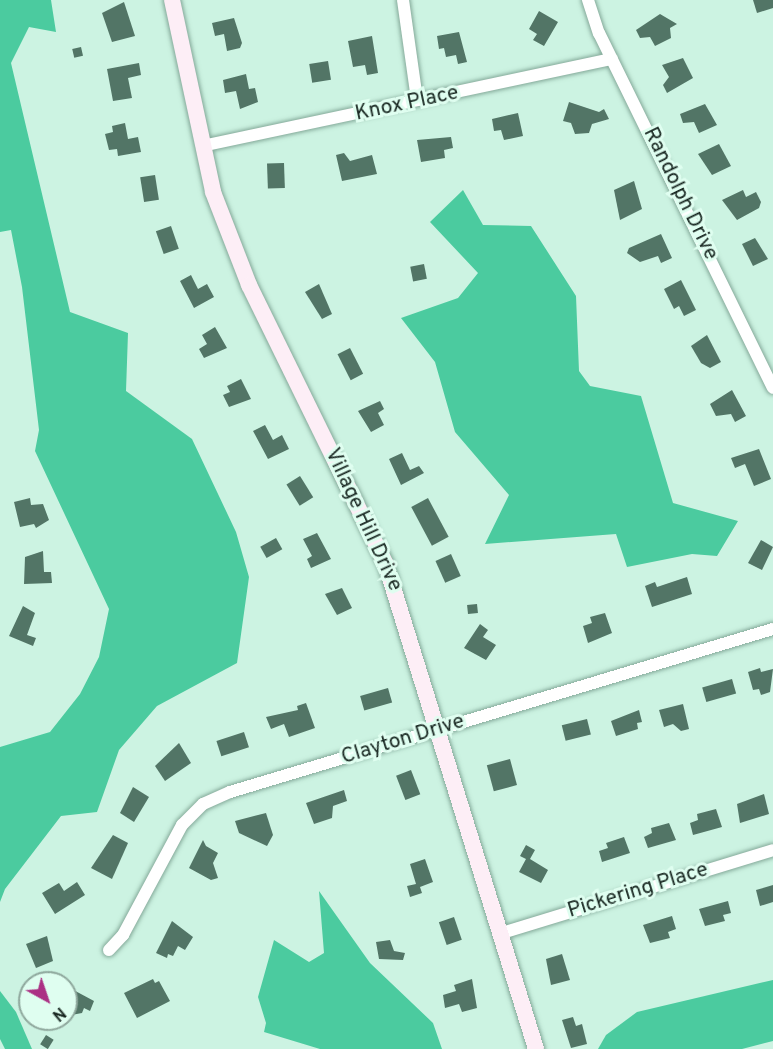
<!DOCTYPE html>
<style>
body{margin:0}
#map{position:relative;width:773px;height:1049px;overflow:hidden;background:#ccf3e2;font-family:Overpass,sans-serif}
div>[style]{position:absolute}
.forest>*{inset:0;background:#4bcb9f}
.building>*{inset:0;background:#527566;transform-origin:0 0}
.roads{filter:drop-shadow(0 0 2px #84a999) drop-shadow(0 0 2px #84a999)}
.street>*{height:12px;margin:-6px;padding:0 6px;transform-origin:6px;border-radius:6px;background:#fff}
.secondary>*{height:16px;margin:-8px;padding:0 8px;transform-origin:8px;border-radius:8px;background:#fdeef6}
span{translate:-50% -50%;white-space:nowrap;text-align:center;line-height:1.15;-webkit-text-stroke:6px #dffef0;paint-order:stroke}
.street-label{font-size:21px;color:#182721}
.north{position:absolute;left:18px;top:971px;width:60px;height:60px;box-sizing:border-box;background:#dffef0;border:2px solid #8fa89d;border-radius:50%;rotate:140deg;font-size:16px;font-weight:700;line-height:24px;text-align:center;color:#182721}
.north::after{content:'';display:block;margin:auto;width:21px;height:27px;background:#ab3184;clip-path:polygon(50% 0,100% 100%,50% 72%,0 100%)}
</style>
<div id="map">
<div class="forest">
<i style="clip-path:polygon(0 0,51px 0,56px 32px,29px 27px,11px 63px,70px 312px,128px 333px,126px 391px,192px 439px,236px 532px,249px 577px,237px 663px,157px 706px,119px 750px,97px 812px,61px 816px,5px 889px,0 902px,0 747px,50px 732px,80px 694px,99px 657px,109px 609px,35px 451px,39px 430px,22px 287px,11px 230px,0 232px)"></i>
<i style="clip-path:polygon(463px 190px,483px 225px,531px 226px,576px 296px,579px 371px,590px 386px,641px 396px,673px 503px,738px 521px,717px 556px,692px 554px,627px 567px,616px 534px,485px 544px,509px 495px,455px 432px,435px 362px,401px 318px,458px 298px,478px 273px,430px 222px)"></i>
<i style="clip-path:polygon(319px 891px,370px 963px,433px 1023px,442px 1049px,320px 1049px,264px 1032px,266px 1023px,258px 997px,274px 940px,309px 962px,324px 953px)"></i>
<i style="clip-path:polygon(773px 980px,773px 1041px,742px 1049px,598px 1049px,606px 1035px,637px 1012px)"></i>
<i style="clip-path:polygon(0 991px,16px 1012px,32px 1049px,5px 1049px,0 1039px)"></i>
</div>
<div class="building">
<i style="clip-path:polygon(753px 0,773px 0,773px 8px,757px 13px)"></i>
<i style="clip-path:polygon(124px 2px,135px 36px,112px 42px,102px 13px)"></i>
<i style="clip-path:polygon(539px 11px,558px 22px,544px 46px,533px 40px,537px 34px,529px 29px)"></i>
<i style="clip-path:polygon(660px 14px,677px 24px,670px 28px,671px 38px,655px 46px,650px 37px,640px 38px,636px 30px)"></i>
<i style="clip-path:polygon(234px 18px,242px 43px,240px 48px,227px 51px,224px 34px,215px 36px,212px 23px)"></i>
<i style="clip-path:polygon(459px 32px,467px 62px,458px 64px,456px 55px,446px 57px,444px 48px,439px 49px,437px 36px)"></i>
<i style="clip-path:polygon(372px 36px,378px 73px,367px 75px,365px 65px,353px 67px,348px 41px)"></i>
<i style="left:81px;top:47px;width:9px;height:9px;rotate:77deg"></i>
<i style="clip-path:polygon(683px 58px,693px 78px,667px 93px,663px 85px,669px 77px,662px 65px)"></i>
<i style="left:328px;top:61px;width:19px;height:19px;rotate:81deg"></i>
<i style="clip-path:polygon(139px 63px,141px 75px,128px 78px,132px 98px,113px 101px,107px 69px)"></i>
<i style="clip-path:polygon(246px 74px,249px 89px,255px 88px,258px 102px,240px 109px,236px 91px,225px 93px,223px 80px)"></i>
<i style="clip-path:polygon(569px 102px,599px 112px,604px 109px,609px 119px,592px 124px,589px 133px,575px 134px,571px 123px,563px 121px)"></i>
<i style="clip-path:polygon(705px 104px,717px 125px,699px 133px,694px 122px,683px 123px,680px 114px)"></i>
<i style="clip-path:polygon(518px 113px,523px 136px,504px 140px,501px 130px,494px 131px,492px 119px)"></i>
<i style="clip-path:polygon(125px 123px,128px 139px,138px 137px,141px 152px,118px 156px,117px 149px,109px 150px,105px 134px,113px 132px,112px 126px)"></i>
<i style="clip-path:polygon(451px 137px,453px 148px,444px 150px,445px 158px,421px 162px,417px 140px)"></i>
<i style="clip-path:polygon(719px 144px,731px 166px,712px 175px,698px 154px)"></i>
<i style="clip-path:polygon(344px 153px,350px 161px,372px 155px,377px 174px,342px 181px,336px 155px)"></i>
<i style="left:284px;top:163px;width:25px;height:17px;rotate:88deg"></i>
<i style="left:155px;top:175px;width:25px;height:15px;rotate:81deg"></i>
<i style="clip-path:polygon(634px 181px,642px 209px,620px 220px,614px 190px)"></i>
<i style="clip-path:polygon(743px 190px,746px 197px,756px 192px,761px 202px,759px 208px,737px 220px,722px 200px)"></i>
<i style="left:171px;top:226px;width:24px;height:16px;rotate:71deg"></i>
<i style="clip-path:polygon(661px 234px,672px 258px,661px 263px,658px 256px,640px 262px,627px 253px,629px 248px)"></i>
<i style="clip-path:polygon(755px 238px,768px 259px,753px 266px,742px 244px)"></i>
<i style="left:424px;top:264px;width:15px;height:14px;rotate:79deg"></i>
<i style="clip-path:polygon(191px 275px,198px 289px,207px 284px,214px 297px,194px 308px,180px 281px)"></i>
<i style="clip-path:polygon(681px 280px,696px 310px,684px 316px,679px 306px,674px 309px,664px 289px)"></i>
<i style="clip-path:polygon(319px 284px,332px 314px,322px 319px,305px 292px)"></i>
<i style="clip-path:polygon(215px 327px,227px 348px,204px 358px,199px 349px,207px 344px,202px 335px)"></i>
<i style="clip-path:polygon(707px 335px,721px 362px,710px 368px,701px 363px,691px 346px)"></i>
<i style="left:350px;top:348px;width:29px;height:14px;rotate:63deg"></i>
<i style="clip-path:polygon(241px 379px,251px 399px,229px 407px,223px 395px,230px 392px,227px 386px)"></i>
<i style="clip-path:polygon(732px 390px,746px 416px,735px 422px,731px 414px,716px 416px,710px 404px)"></i>
<i style="clip-path:polygon(380px 401px,384px 409px,378px 413px,384px 425px,371px 432px,358px 411px)"></i>
<i style="clip-path:polygon(265px 425px,273px 440px,282px 435px,289px 449px,268px 459px,253px 431px)"></i>
<i style="clip-path:polygon(759px 449px,771px 479px,754px 486px,745px 464px,735px 468px,731px 458px)"></i>
<i style="clip-path:polygon(402px 453px,410px 470px,419px 466px,424px 473px,401px 485px,389px 459px)"></i>
<i style="left:300px;top:476px;width:25px;height:16px;rotate:58deg"></i>
<i style="clip-path:polygon(30px 498px,31px 505px,43px 504px,49px 520px,36px 528px,34px 524px,20px 527px,14px 502px)"></i>
<i style="left:428px;top:498px;width:44px;height:19px;rotate:62deg"></i>
<i style="clip-path:polygon(317px 533px,331px 559px,311px 568px,307px 559px,312px 556px,303px 539px)"></i>
<i style="left:276px;top:538px;width:13px;height:18px;rotate:61deg"></i>
<i style="clip-path:polygon(761px 540px,773px 547px,762px 570px,748px 563px)"></i>
<i style="clip-path:polygon(43px 551px,44px 572px,51px 572px,52px 583px,24px 584px,25px 557px)"></i>
<i style="left:451px;top:554px;width:24px;height:17px;rotate:66deg"></i>
<i style="clip-path:polygon(687px 577px,692px 594px,652px 607px,645px 586px,655px 582px,657px 587px)"></i>
<i style="clip-path:polygon(342px 588px,352px 608px,337px 615px,325px 594px)"></i>
<i style="left:477px;top:604px;width:9px;height:10px;rotate:84deg"></i>
<i style="clip-path:polygon(23px 606px,35px 613px,27px 635px,36px 638px,33px 646px,9px 636px)"></i>
<i style="clip-path:polygon(605px 613px,612px 633px,588px 643px,583px 626px,592px 623px,590px 617px)"></i>
<i style="clip-path:polygon(480px 624px,488px 630px,483px 637px,496px 645px,486px 660px,464px 648px)"></i>
<i style="clip-path:polygon(760px 668px,761px 672px,773px 669px,770px 692px,761px 695px,759px 689px,753px 690px,748px 672px)"></i>
<i style="left:732px;top:679px;width:15px;height:31px;rotate:74deg"></i>
<i style="left:388px;top:688px;width:15px;height:29px;rotate:74deg"></i>
<i style="clip-path:polygon(306px 703px,315px 728px,289px 737px,284px 724px,271px 729px,266px 717px,298px 710px,297px 706px)"></i>
<i style="clip-path:polygon(683px 704px,689px 729px,681px 731px,673px 724px,664px 727px,659px 710px)"></i>
<i style="clip-path:polygon(639px 710px,642px 722px,637px 723px,638px 729px,616px 736px,611px 721px)"></i>
<i style="left:587px;top:719px;width:16px;height:26px;rotate:76deg"></i>
<i style="left:244px;top:732px;width:16px;height:29px;rotate:72deg"></i>
<i style="clip-path:polygon(179px 743px,191px 763px,165px 781px,155px 766px)"></i>
<i style="left:510px;top:759px;width:27px;height:24px;rotate:75deg"></i>
<i style="left:411px;top:770px;width:26px;height:16px;rotate:69deg"></i>
<i style="clip-path:polygon(133px 787px,149px 797px,134px 822px,120px 813px)"></i>
<i style="clip-path:polygon(344px 790px,347px 801px,333px 806px,332px 818px,314px 824px,306px 803px)"></i>
<i style="clip-path:polygon(764px 794px,769px 814px,740px 823px,737px 804px)"></i>
<i style="clip-path:polygon(716px 809px,722px 827px,693px 835px,690px 823px,698px 820px,697px 814px)"></i>
<i style="clip-path:polygon(266px 813px,273px 835px,267px 846px,239px 833px,235px 821px)"></i>
<i style="clip-path:polygon(669px 823px,676px 840px,648px 848px,644px 837px,652px 833px,651px 828px)"></i>
<i style="clip-path:polygon(113px 835px,128px 843px,112px 879px,91px 868px)"></i>
<i style="clip-path:polygon(624px 837px,630px 853px,602px 862px,599px 851px,608px 848px,606px 843px)"></i>
<i style="clip-path:polygon(203px 840px,206px 846px,218px 853px,213px 863px,218px 878px,211px 880px,189px 868px)"></i>
<i style="clip-path:polygon(526px 845px,535px 850px,530px 859px,548px 870px,541px 883px,519px 872px,526px 859px,520px 856px)"></i>
<i style="clip-path:polygon(425px 859px,433px 882px,420px 887px,422px 893px,410px 897px,407px 886px,416px 884px,410px 864px)"></i>
<i style="clip-path:polygon(77px 882px,85px 895px,55px 914px,42px 893px,59px 883px,64px 891px)"></i>
<i style="clip-path:polygon(773px 885px,773px 902px,760px 906px,756px 890px)"></i>
<i style="clip-path:polygon(728px 901px,731px 913px,723px 915px,725px 921px,705px 926px,699px 909px)"></i>
<i style="clip-path:polygon(672px 916px,676px 929px,668px 932px,670px 938px,650px 943px,643px 925px)"></i>
<i style="left:454px;top:917px;width:24px;height:16px;rotate:71deg"></i>
<i style="clip-path:polygon(172px 921px,193px 937px,185px 950px,178px 946px,173px 956px,168px 954px,167px 958px,156px 953px)"></i>
<i style="clip-path:polygon(47px 936px,53px 961px,36px 968px,26px 944px)"></i>
<i style="clip-path:polygon(390px 940px,394px 951px,405px 953px,403px 960px,379px 959px,376px 942px)"></i>
<i style="clip-path:polygon(562px 954px,570px 980px,551px 985px,546px 959px)"></i>
<i style="clip-path:polygon(153px 979px,155px 983px,159px 981px,170px 1001px,137px 1018px,124px 993px)"></i>
<i style="clip-path:polygon(472px 979px,477px 1008px,462px 1012px,459px 1004px,445px 1008px,443px 995px,456px 991px,454px 985px)"></i>
<i style="clip-path:polygon(66px 986px,94px 1001px,90px 1011px,84px 1008px,82px 1013px,66px 1016px)"></i>
<i style="clip-path:polygon(573px 1017px,576px 1026px,582px 1024px,587px 1044px,571px 1048px,562px 1020px)"></i>
<i style="left:46px;top:1035px;width:9px;height:11px;rotate:32deg"></i>
</div>
<div class="roads">
<div class="street">
<i style="left:403px;top:0;width:101px;rotate:82deg"></i>
<i style="left:588px;top:0;width:35px;rotate:72deg"></i>
<i style="left:599px;top:33px;width:395px;rotate:63.9deg"></i>
<i style="left:202px;top:146px;width:419px;rotate:-12deg"></i>
<i style="left:502px;top:933px;width:283px;rotate:-17deg"></i>
<i style="left:109px;top:950px;width:21px;rotate:-47deg"></i>
<i style="left:123px;top:935px;width:125px;rotate:-61.8deg"></i>
<i style="left:182px;top:825px;width:30px;rotate:-45deg"></i>
<i style="left:203px;top:804px;width:30px;rotate:-24deg"></i>
<i style="left:230px;top:792px;width:567px;rotate:-16.71deg"></i>
</div>
<div class="secondary">
<i style="left:172px;top:0;width:196px;rotate:77.9deg"></i>
<i style="left:213px;top:192px;width:100px;rotate:68.8deg"></i>
<i style="left:249px;top:285px;width:312px;rotate:63.9deg"></i>
<i style="left:386px;top:565px;width:507px;rotate:72.78deg"></i>
</div>
</div>
<div class="street-label">
<span style="left:407px;top:104px;rotate:-12deg">Knox Place</span>
<span style="left:680px;top:194px;rotate:64deg">Randolph Drive</span>
<span style="left:363px;top:520px;rotate:65deg">Village Hill Drive</span>
<span style="left:403px;top:740px;rotate:-17deg">Clayton Drive</span>
<span style="left:638px;top:891px;rotate:-17deg">Pickering Place</span>
</div>
<div class="north">N</div>
</div>
